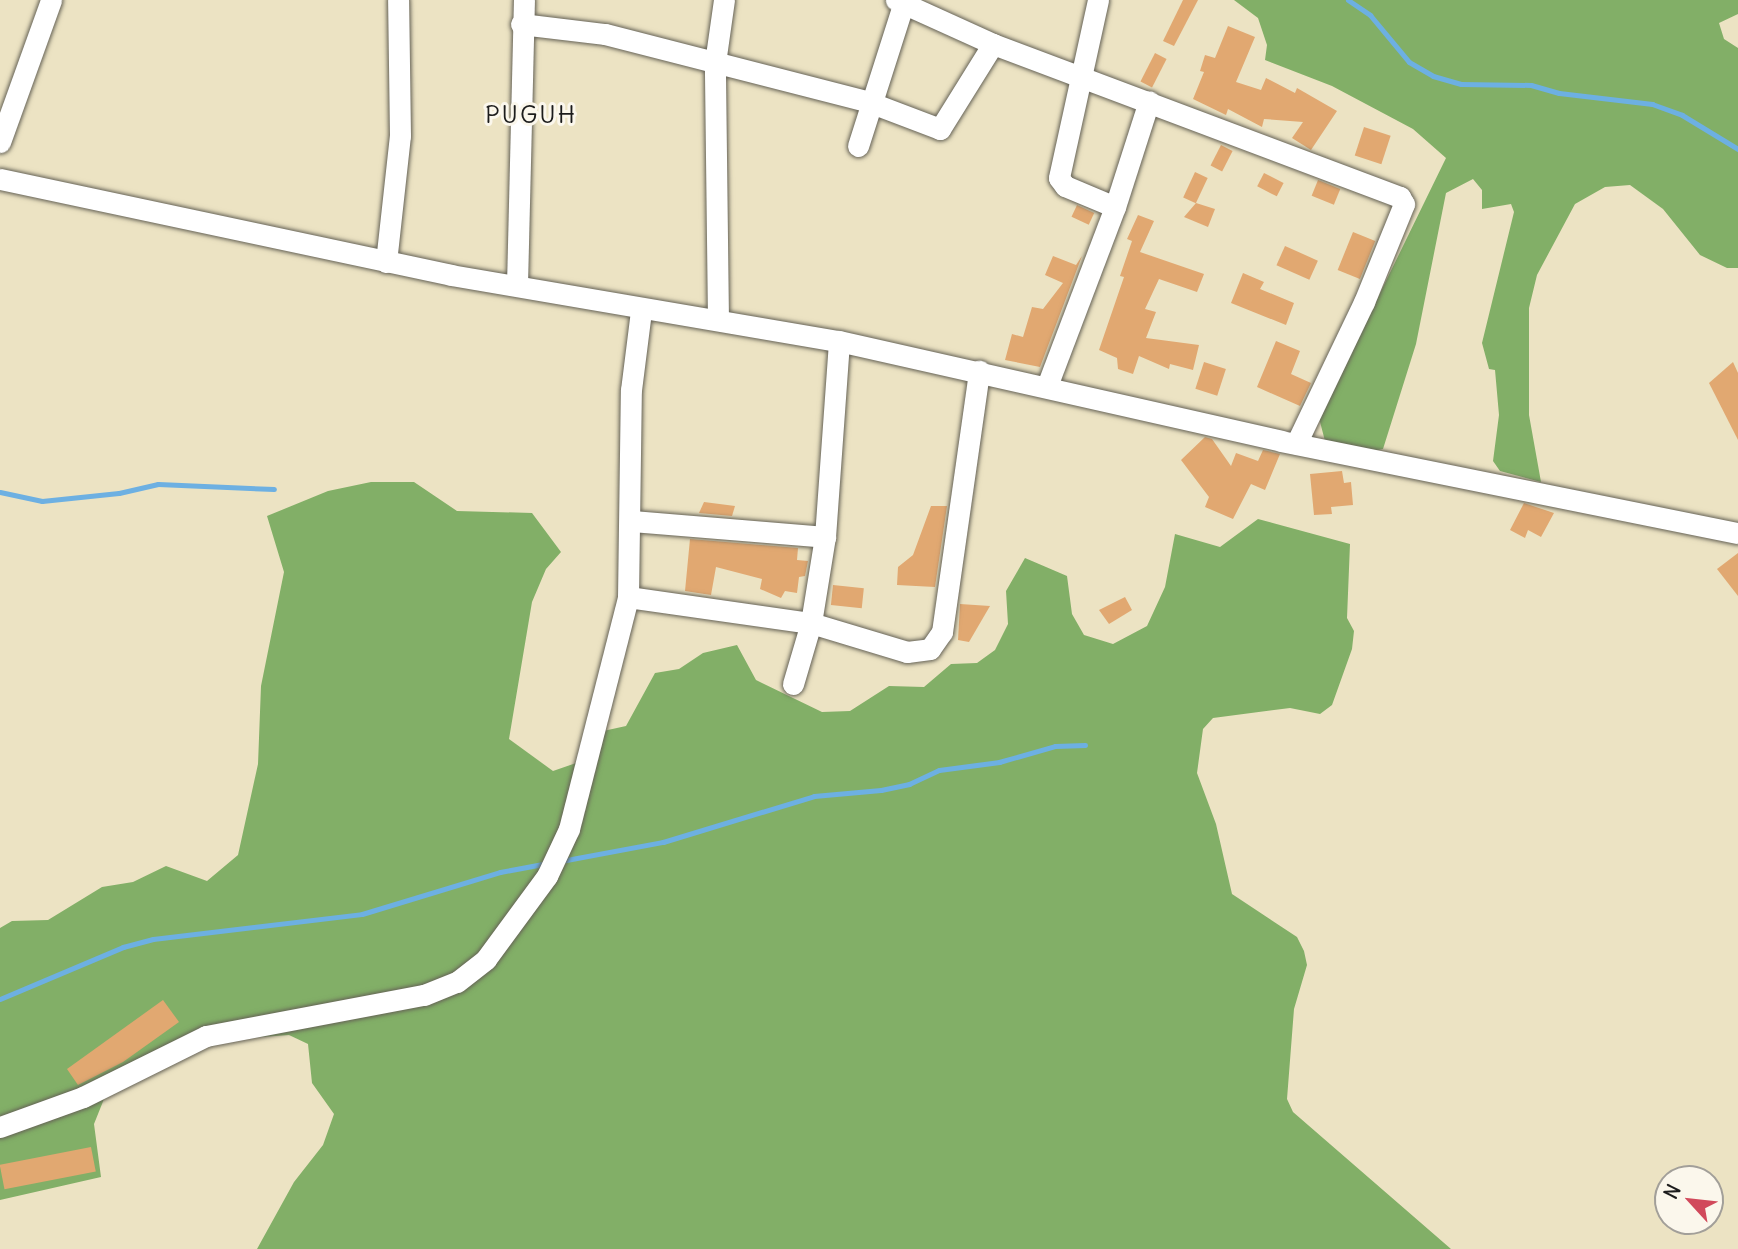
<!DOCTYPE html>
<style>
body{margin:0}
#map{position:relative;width:1738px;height:1249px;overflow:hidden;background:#ece3c3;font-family:Delius,sans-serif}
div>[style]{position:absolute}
.forest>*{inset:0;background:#82af67}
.stream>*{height:5px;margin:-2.5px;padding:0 2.5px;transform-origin:2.5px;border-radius:2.5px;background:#6db0e2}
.building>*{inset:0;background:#e1a871;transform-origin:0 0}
.roads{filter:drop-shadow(0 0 2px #656256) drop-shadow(0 0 2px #656256)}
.minor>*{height:21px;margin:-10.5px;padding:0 10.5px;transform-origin:10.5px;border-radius:10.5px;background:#fff}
span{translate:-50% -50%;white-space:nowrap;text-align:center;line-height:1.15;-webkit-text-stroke:6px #fbf7ec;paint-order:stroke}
.quarter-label{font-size:24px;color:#1c1c1c;letter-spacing:2px}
.north{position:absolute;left:1654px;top:1165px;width:70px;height:70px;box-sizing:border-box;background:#fbf7ec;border:2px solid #a29f99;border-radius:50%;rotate:297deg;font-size:19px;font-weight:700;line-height:28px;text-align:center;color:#1c1c1c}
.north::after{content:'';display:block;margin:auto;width:24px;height:32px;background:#d1495b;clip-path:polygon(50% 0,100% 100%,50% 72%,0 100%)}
</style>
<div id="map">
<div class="forest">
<i style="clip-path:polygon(1234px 0,1738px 0,1738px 14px,1719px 23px,1724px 39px,1738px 48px,1738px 268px,1727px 268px,1700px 255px,1663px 209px,1630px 185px,1605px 187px,1575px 204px,1537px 275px,1529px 308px,1529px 415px,1541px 482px,1500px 471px,1493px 461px,1499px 415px,1495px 370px,1489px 369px,1482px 343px,1514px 212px,1511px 204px,1482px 209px,1482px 190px,1473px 179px,1446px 193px,1416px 344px,1383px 449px,1363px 453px,1325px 441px,1319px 418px,1446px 158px,1413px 129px,1332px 86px,1265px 60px,1267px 45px,1258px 18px)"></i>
<i style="clip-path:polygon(371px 482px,414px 482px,457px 511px,532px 513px,561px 552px,546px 569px,532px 602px,509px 739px,553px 771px,579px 762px,585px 735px,626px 726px,655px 673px,679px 669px,703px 653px,737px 645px,756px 680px,822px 712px,850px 711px,889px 686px,924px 687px,951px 664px,977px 663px,995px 650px,1008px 624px,1006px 591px,1025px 558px,1067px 576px,1072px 614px,1084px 635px,1113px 644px,1147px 626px,1165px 587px,1175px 534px,1220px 547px,1258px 519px,1350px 544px,1347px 618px,1354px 631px,1352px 649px,1332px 705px,1320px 714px,1290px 708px,1213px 718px,1203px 729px,1197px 773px,1216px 824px,1232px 894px,1297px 937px,1304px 951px,1307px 965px,1294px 1009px,1287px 1099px,1293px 1112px,1451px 1249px,257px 1249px,294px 1182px,323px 1145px,334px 1114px,312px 1083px,308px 1044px,289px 1035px,216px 1040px,104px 1099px,94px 1124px,101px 1177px,0 1200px,0 928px,12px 921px,48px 920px,102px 887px,133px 882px,166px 866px,207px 881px,238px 855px,258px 764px,261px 686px,284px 572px,267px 516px,328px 491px)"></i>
</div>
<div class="stream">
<i style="left:1348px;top:0;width:27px;rotate:34deg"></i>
<i style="left:1370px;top:15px;width:61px;rotate:50.3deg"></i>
<i style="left:1409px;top:62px;width:28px;rotate:30deg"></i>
<i style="left:1433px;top:76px;width:29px;rotate:16deg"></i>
<i style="left:1461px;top:84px;width:70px;rotate:0.8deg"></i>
<i style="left:1531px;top:85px;width:29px;rotate:16deg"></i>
<i style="left:1559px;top:93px;width:94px;rotate:6.7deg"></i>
<i style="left:1652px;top:104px;width:32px;rotate:20deg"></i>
<i style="left:1682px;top:115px;width:66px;rotate:31.3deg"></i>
<i style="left:0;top:492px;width:43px;rotate:12.1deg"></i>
<i style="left:42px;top:501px;width:77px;rotate:-5.9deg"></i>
<i style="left:119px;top:493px;width:40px;rotate:-13deg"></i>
<i style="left:158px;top:484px;width:116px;rotate:2.5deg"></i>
<i style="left:561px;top:861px;width:104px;rotate:-10.6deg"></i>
<i style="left:663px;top:842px;width:158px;rotate:-16.9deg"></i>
<i style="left:814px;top:796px;width:67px;rotate:-5.1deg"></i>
<i style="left:881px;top:790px;width:29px;rotate:-12deg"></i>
<i style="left:909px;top:784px;width:33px;rotate:-25deg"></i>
<i style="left:939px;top:770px;width:61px;rotate:-7.6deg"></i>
<i style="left:999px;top:762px;width:58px;rotate:-15.9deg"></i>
<i style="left:1055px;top:746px;width:30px;rotate:-2deg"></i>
<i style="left:0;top:999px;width:134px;rotate:-22.9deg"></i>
<i style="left:123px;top:947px;width:31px;rotate:-15deg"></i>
<i style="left:153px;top:939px;width:210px;rotate:-6.8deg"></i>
<i style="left:362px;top:914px;width:144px;rotate:-16.9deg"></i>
<i style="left:500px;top:872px;width:49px;rotate:-10.6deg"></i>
</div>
<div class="building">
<i style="clip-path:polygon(1183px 0,1198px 0,1174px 46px,1163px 41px)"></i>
<i style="clip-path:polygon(1228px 26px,1255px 37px,1236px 82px,1261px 90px,1266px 78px,1295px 93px,1297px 88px,1337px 111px,1311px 150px,1292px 138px,1303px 122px,1264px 119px,1262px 127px,1228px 109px,1226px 115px,1193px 99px,1204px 72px,1200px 71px,1205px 55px,1215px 58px)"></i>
<i style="left:1155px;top:53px;width:13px;height:32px;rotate:27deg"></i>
<i style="left:1364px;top:127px;width:28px;height:30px;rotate:18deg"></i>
<i style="left:1221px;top:145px;width:13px;height:23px;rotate:27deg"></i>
<i style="left:1195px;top:172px;width:14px;height:28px;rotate:25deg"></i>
<i style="left:1264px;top:173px;width:22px;height:15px;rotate:27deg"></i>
<i style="left:1318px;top:180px;width:24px;height:17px;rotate:22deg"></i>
<i style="clip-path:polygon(1196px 203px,1215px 209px,1208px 227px,1184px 217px)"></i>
<i style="left:1077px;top:205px;width:19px;height:13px;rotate:25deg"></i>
<i style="clip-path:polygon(1138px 215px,1154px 221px,1140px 252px,1204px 274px,1197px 292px,1159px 279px,1145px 309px,1156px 312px,1146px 338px,1199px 345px,1193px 370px,1170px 364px,1169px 369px,1139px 356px,1133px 374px,1118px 369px,1117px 358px,1099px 350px,1124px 277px,1120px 276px,1132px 241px,1127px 239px)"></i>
<i style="left:1353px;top:232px;width:24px;height:41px;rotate:22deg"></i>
<i style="left:1285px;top:246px;width:36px;height:21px;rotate:24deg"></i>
<i style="clip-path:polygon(1053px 256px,1076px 265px,1082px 256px,1040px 367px,1005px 360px,1012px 334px,1023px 337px,1032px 307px,1043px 309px,1063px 283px,1045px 275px)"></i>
<i style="clip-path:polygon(1243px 273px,1264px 282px,1260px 289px,1294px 303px,1286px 325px,1231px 303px)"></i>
<i style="clip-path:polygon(1276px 341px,1300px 351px,1291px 374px,1311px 383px,1300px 406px,1257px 387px)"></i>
<i style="left:1204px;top:362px;width:23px;height:28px;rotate:18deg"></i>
<i style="clip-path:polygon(1733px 362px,1738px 373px,1738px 440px,1709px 383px)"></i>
<i style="clip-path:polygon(1205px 437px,1212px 439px,1231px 466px,1236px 453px,1258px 461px,1263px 450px,1280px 454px,1265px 490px,1251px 484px,1233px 519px,1205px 507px,1209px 497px,1181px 460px)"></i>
<i style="clip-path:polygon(1342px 471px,1344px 483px,1351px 482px,1353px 505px,1331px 507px,1332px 514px,1314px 515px,1310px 474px)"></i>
<i style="clip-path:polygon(704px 502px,735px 506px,732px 516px,699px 513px)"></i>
<i style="clip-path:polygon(1524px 503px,1554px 513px,1541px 537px,1528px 530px,1525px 538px,1510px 530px)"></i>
<i style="clip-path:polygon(931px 506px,947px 506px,935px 587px,897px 585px,898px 567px,913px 555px)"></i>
<i style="clip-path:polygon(690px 539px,798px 548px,797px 560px,808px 561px,805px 576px,799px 577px,797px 593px,785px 591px,781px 598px,760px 589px,762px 579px,716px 567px,711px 595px,685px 591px)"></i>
<i style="clip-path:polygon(1738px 553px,1738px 596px,1717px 569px)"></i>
<i style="left:833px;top:585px;width:31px;height:20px;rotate:6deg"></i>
<i style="clip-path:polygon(1125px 597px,1132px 610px,1109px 624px,1099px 610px)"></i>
<i style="clip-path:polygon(960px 604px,990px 606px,969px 642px,958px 640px)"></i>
<i style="clip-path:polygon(163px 1000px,179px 1022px,123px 1062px,78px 1085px,67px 1069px)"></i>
<i style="left:91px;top:1147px;width:25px;height:93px;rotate:79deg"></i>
</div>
<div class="roads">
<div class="minor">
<i style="left:896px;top:0;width:107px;rotate:24.4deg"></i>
<i style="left:993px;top:44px;width:435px;rotate:20.6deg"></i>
<i style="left:1400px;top:197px;width:8px;rotate:60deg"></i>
<i style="left:1404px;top:204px;width:106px;rotate:112.2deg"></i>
<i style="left:1364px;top:302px;width:157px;rotate:115.6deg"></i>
<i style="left:1098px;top:0;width:182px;rotate:102.4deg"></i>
<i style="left:1059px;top:178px;width:10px;rotate:53deg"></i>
<i style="left:1065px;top:186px;width:54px;rotate:22.8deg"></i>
<i style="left:521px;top:24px;width:85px;rotate:6.8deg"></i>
<i style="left:605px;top:34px;width:273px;rotate:14.4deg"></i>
<i style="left:869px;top:102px;width:76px;rotate:20.8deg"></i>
<i style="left:940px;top:129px;width:100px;rotate:-58.1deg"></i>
<i style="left:0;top:142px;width:151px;rotate:-70.2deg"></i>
<i style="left:858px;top:146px;width:148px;rotate:-72.3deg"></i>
<i style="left:0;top:179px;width:461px;rotate:12deg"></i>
<i style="left:451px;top:275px;width:394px;rotate:9.7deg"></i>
<i style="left:839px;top:341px;width:453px;rotate:12.7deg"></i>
<i style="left:1281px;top:441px;width:466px;rotate:11.4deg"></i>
<i style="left:386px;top:262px;width:127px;rotate:-83.7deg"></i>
<i style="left:400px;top:136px;width:136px;rotate:-90.8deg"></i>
<i style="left:517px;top:285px;width:285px;rotate:-88.6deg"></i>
<i style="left:718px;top:320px;width:257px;rotate:-90.7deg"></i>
<i style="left:715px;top:63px;width:64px;rotate:-81.9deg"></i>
<i style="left:1047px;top:386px;width:191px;rotate:-69.2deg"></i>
<i style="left:1115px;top:207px;width:111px;rotate:-72.2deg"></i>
<i style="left:632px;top:521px;width:194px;rotate:4.7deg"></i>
<i style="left:628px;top:597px;width:185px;rotate:8.1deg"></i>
<i style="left:811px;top:623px;width:100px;rotate:16.8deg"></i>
<i style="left:907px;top:652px;width:23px;rotate:-7deg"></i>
<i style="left:930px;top:649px;width:21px;rotate:-55deg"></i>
<i style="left:942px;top:632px;width:264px;rotate:-81.9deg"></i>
<i style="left:793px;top:684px;width:64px;rotate:-73.6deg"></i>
<i style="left:811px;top:623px;width:87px;rotate:-80.8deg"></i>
<i style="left:825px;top:537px;width:196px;rotate:-85.9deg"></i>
<i style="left:0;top:1127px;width:88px;rotate:-19.9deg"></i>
<i style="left:83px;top:1097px;width:137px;rotate:-26.4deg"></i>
<i style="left:206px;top:1036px;width:222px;rotate:-10.7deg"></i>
<i style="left:424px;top:995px;width:35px;rotate:-22deg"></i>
<i style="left:457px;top:982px;width:37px;rotate:-38deg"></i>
<i style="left:486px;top:959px;width:103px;rotate:-53.7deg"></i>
<i style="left:547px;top:876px;width:52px;rotate:-64.9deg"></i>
<i style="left:569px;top:829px;width:239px;rotate:-75.7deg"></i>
<i style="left:628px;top:597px;width:207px;rotate:-89.2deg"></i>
<i style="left:631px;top:390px;width:80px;rotate:-82.8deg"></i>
</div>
</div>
<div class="quarter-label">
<span style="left:531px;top:115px">PUGUH</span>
</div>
<div class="north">N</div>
</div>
